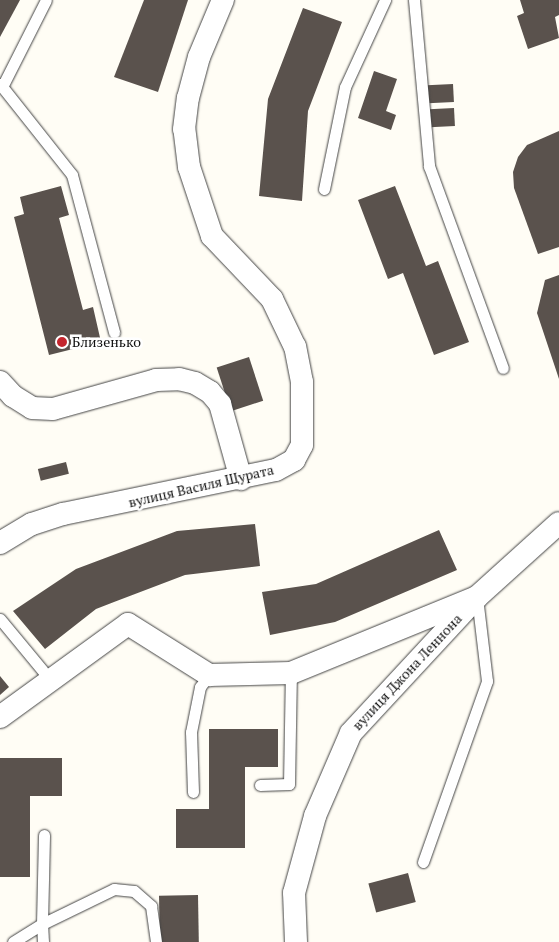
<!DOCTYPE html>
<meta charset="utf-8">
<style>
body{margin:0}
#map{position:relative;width:559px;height:942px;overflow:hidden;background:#fffdf5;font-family:"PT Serif",serif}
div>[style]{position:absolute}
.building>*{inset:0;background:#5a524d;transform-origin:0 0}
.roads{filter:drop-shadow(0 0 1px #444) drop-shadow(0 0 1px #444)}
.lane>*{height:11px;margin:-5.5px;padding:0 5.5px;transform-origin:5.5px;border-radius:5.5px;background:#fff}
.street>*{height:22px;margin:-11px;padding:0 11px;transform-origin:11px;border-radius:11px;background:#fff}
.dots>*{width:14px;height:14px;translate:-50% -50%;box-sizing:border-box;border:2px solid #fff;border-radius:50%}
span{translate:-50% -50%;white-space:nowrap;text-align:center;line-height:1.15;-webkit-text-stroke:5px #fff;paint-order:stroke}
.poi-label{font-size:14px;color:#111}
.left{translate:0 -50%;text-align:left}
.street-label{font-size:14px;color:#111}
</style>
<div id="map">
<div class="building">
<i style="clip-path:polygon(0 0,20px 0,0 37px)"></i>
<i style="clip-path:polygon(144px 0,188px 0,158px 92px,114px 77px)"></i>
<i style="clip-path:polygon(520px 0,559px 0,559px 15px,555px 17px,559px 38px,528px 49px,517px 16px,524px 13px)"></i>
<i style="clip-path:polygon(303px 8px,342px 22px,308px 111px,302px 201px,259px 196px,268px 99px)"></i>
<i style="clip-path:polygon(374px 71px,397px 79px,386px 111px,396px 115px,391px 130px,358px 118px)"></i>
<i style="left:453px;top:84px;width:18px;height:26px;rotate:87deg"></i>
<i style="left:454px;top:108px;width:18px;height:25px;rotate:87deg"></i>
<i style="clip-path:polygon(559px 131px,559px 247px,538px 254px,514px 188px,513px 172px,518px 157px,527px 145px)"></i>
<i style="clip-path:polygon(61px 186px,69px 215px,59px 218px,83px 310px,93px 307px,101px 342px,49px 355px,14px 217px,24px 214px,20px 197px)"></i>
<i style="clip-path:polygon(395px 186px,426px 266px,438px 261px,469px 342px,434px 355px,403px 273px,388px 279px,358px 200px)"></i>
<i style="clip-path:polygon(559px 275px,559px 379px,537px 313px,545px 280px)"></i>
<i style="left:249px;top:357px;width:46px;height:34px;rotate:72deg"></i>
<i style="left:66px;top:462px;width:12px;height:29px;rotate:76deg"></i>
<i style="clip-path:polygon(255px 524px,260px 566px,185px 575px,114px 602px,96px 609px,45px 649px,13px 611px,76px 569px,177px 531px)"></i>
<i style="clip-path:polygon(439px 530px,457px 570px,335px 622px,270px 635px,262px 592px,316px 584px)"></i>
<i style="clip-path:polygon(0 676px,9px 687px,0 695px)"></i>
<i style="clip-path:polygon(209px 729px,278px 729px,278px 767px,245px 767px,245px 848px,176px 848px,176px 809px,209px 809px)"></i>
<i style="clip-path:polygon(0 758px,62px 758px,62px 796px,30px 796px,30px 877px,0 877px)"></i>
<i style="left:408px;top:873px;width:30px;height:41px;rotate:75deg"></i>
<i style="left:198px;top:895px;width:47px;height:39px;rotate:89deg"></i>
</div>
<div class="roads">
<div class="lane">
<i style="left:414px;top:0;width:167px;rotate:84.8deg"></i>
<i style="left:429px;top:166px;width:215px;rotate:69.9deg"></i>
<i style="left:0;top:84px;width:116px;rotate:51.6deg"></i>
<i style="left:72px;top:175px;width:163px;rotate:75deg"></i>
<i style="left:3px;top:85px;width:95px;rotate:-63.2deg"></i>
<i style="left:324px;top:189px;width:104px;rotate:-78.4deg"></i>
<i style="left:345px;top:87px;width:96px;rotate:-65.3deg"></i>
<i style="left:0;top:619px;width:67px;rotate:50.4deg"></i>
<i style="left:260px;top:785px;width:29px;rotate:-2deg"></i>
<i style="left:289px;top:784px;width:111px;rotate:-89deg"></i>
<i style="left:193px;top:792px;width:60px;rotate:-91.9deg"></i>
<i style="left:191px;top:732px;width:46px;rotate:-78.7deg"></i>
<i style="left:200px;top:687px;width:15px;rotate:-53deg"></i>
<i style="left:423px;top:862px;width:192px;rotate:-70.5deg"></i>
<i style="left:487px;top:681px;width:85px;rotate:-96.8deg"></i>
<i style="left:13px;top:942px;width:34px;rotate:-32deg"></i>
<i style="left:42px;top:924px;width:89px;rotate:-88.7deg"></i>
<i style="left:43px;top:942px;width:18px;rotate:-93deg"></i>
<i style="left:42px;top:924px;width:80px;rotate:-25.9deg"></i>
<i style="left:114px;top:889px;width:20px;rotate:6deg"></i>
<i style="left:134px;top:891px;width:23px;rotate:41deg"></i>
<i style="left:151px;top:906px;width:36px;rotate:82deg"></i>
</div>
<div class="street">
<i style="left:0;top:382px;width:19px;rotate:47deg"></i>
<i style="left:13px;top:396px;width:22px;rotate:32deg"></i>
<i style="left:32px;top:408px;width:21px;rotate:3deg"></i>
<i style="left:53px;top:409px;width:107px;rotate:-15.7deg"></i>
<i style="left:156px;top:380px;width:23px;rotate:-2deg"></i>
<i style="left:179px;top:379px;width:16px;rotate:14deg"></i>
<i style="left:195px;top:383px;width:17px;rotate:31deg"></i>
<i style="left:210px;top:392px;width:16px;rotate:50deg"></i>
<i style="left:220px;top:404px;width:78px;rotate:74.4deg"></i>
<i style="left:0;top:543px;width:37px;rotate:-31deg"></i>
<i style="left:32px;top:524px;width:33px;rotate:-18deg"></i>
<i style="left:63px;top:514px;width:217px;rotate:-11.7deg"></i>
<i style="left:276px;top:470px;width:21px;rotate:-29deg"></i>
<i style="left:294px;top:460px;width:17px;rotate:-62deg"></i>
<i style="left:302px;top:445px;width:63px;rotate:-90deg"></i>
<i style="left:302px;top:382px;width:36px;rotate:-101deg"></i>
<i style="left:295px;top:347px;width:53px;rotate:-115.6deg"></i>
<i style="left:272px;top:299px;width:87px;rotate:-133.6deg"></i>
<i style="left:212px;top:236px;width:73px;rotate:-108.4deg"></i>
<i style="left:189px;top:167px;width:38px;rotate:-97deg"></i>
<i style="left:184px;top:129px;width:31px;rotate:-83deg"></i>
<i style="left:188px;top:98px;width:42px;rotate:-75deg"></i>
<i style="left:199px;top:57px;width:62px;rotate:-67.2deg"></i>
<i style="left:0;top:717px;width:158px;rotate:-36deg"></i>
<i style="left:128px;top:624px;width:96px;rotate:32.2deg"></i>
<i style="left:209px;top:675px;width:82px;rotate:-1.4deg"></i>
<i style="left:291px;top:673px;width:201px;rotate:-22.2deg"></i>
<i style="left:296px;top:942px;width:49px;rotate:-92.3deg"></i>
<i style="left:294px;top:893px;width:80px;rotate:-74.7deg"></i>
<i style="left:315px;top:816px;width:90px;rotate:-66.6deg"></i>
<i style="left:351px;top:733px;width:185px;rotate:-47.2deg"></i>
<i style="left:477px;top:597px;width:110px;rotate:-42.1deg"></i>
</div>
</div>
<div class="dots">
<i style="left:62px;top:342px;background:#c4262e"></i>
</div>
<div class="poi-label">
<span class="left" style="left:72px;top:342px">Близенько</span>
</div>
<div class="street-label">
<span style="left:201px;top:486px;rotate:-13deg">вулиця Василя Щурата</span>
<span style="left:407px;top:672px;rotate:-47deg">вулиця Джона Леннона</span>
</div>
</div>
